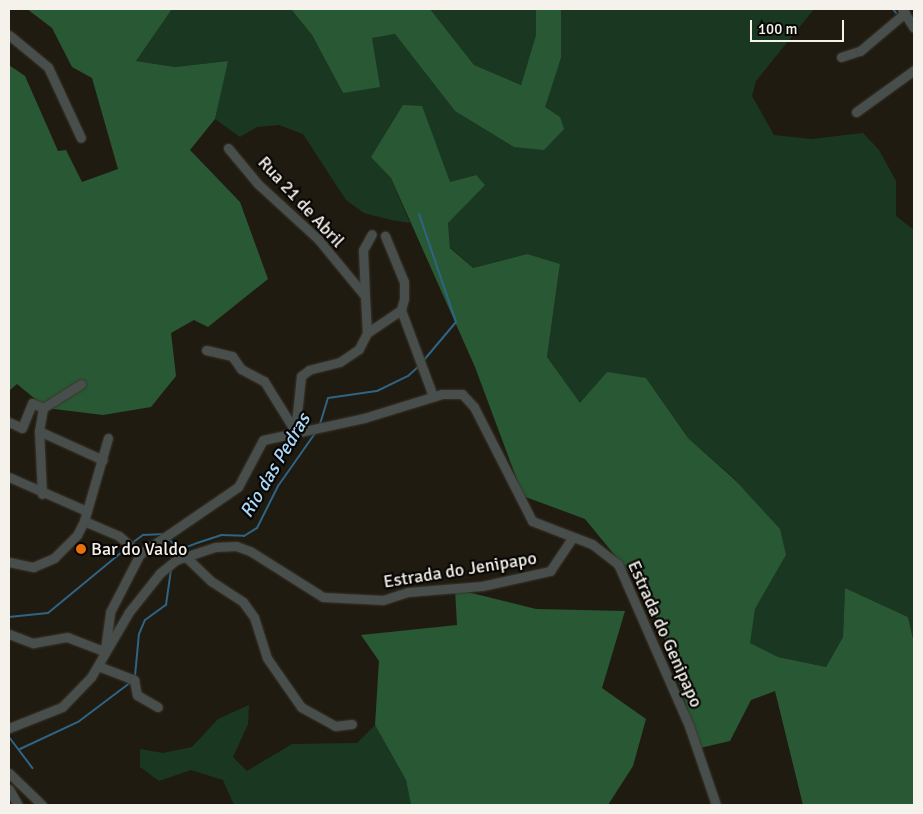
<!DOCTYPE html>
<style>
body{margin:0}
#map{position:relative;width:923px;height:814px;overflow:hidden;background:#201b11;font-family:Signika,sans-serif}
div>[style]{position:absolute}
.green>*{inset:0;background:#1a3821}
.forest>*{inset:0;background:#295834}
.stream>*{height:2px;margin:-1px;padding:0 1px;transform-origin:1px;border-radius:1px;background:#2e6485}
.roads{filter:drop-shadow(0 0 1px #3a352b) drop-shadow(0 0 1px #3a352b)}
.minor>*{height:9px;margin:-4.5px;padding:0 4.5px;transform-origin:4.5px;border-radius:4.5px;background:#484e4b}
.dots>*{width:14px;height:14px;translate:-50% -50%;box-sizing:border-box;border:2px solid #080604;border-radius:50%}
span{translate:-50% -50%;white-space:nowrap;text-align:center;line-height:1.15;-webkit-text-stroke:4.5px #080604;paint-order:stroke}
.street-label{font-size:18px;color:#f5f2eb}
.poi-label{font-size:18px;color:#f5f2eb}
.left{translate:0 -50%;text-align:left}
.water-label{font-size:19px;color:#aad8f7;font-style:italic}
.frame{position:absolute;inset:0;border:10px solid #f5f2eb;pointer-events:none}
.scale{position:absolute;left:750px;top:20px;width:94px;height:22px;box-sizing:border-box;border:2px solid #f5f2eb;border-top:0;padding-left:6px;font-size:15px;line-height:18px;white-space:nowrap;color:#f5f2eb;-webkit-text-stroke:4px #080604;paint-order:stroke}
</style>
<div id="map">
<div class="green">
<i style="clip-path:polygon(172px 9px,291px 9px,312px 35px,343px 93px,372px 38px,395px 34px,455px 111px,560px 117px,544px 107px,561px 58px,561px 9px,814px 9px,756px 81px,752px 96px,774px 135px,811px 139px,863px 133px,879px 150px,896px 181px,896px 216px,914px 230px,914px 643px,908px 617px,845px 588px,843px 637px,826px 667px,778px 657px,749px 643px,755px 609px,786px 555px,735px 479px,688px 438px,646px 378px,580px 404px,547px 357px,560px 265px,527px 254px,473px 268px,450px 247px,448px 223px,475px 175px,450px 182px,371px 156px,391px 178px,410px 223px,391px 220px,364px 213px,346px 200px,303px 134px,279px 125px,257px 127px,240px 137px,215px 119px,227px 61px,175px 67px,136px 61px)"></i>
<i style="clip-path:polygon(430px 9px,536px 9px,536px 35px,521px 85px,474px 65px)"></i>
<i style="clip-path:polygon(249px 705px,248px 724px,233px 757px,247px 771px,292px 744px,357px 743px,375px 725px,406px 780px,411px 805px,234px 805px,223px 780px,191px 770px,159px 781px,140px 767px,140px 749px,163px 753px,192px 747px,218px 719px)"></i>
</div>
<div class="forest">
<i style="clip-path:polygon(27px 9px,172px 9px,136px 61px,175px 67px,228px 61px,215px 119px,190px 150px,240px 202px,268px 279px,208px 327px,194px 320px,171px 333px,176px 376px,151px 407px,103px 415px,46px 408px,17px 384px,9px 391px,9px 65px,25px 76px,58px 151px,66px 150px,82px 182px,118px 169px,92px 78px,72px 67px,52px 28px)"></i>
<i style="clip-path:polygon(291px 9px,430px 9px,474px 65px,521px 85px,536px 35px,536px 9px,561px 9px,561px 58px,545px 107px,560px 117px,564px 129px,544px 150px,514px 147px,455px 111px,395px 34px,372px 38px,380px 87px,343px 93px,312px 35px)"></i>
<i style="clip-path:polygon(403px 105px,422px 106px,450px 182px,476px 175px,485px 185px,448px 223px,450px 248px,473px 268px,527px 254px,560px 264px,547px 357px,580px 403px,607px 372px,646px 378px,688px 438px,734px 479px,780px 529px,786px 555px,755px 609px,750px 643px,778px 657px,826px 667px,843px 637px,845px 588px,908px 617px,914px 643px,914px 805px,803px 805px,775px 691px,751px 700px,730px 741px,700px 748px,660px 625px,640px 586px,585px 519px,523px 496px,475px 367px,391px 178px,371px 157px)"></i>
<i style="clip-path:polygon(455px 589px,536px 609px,625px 611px,602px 688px,646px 719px,633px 766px,608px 805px,411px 805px,406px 780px,375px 725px,379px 661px,361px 635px,457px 625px)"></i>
</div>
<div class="stream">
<i style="left:893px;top:9px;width:5px;rotate:53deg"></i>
<i style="left:419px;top:214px;width:114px;rotate:71.1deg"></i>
<i style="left:456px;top:322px;width:50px;rotate:130.1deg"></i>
<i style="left:320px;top:424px;width:27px;rotate:-73deg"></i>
<i style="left:328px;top:398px;width:49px;rotate:-8.1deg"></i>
<i style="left:377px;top:391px;width:34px;rotate:-26deg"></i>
<i style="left:408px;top:376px;width:15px;rotate:-42deg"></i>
<i style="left:169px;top:539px;width:15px;rotate:48deg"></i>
<i style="left:132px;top:543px;width:14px;rotate:-36deg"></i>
<i style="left:143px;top:535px;width:21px;rotate:-3deg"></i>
<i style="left:175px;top:558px;width:9px;rotate:-63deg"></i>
<i style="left:179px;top:550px;width:19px;rotate:-21deg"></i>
<i style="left:197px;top:543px;width:25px;rotate:-18deg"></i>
<i style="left:221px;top:535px;width:23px;rotate:2deg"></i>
<i style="left:244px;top:536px;width:15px;rotate:-32deg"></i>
<i style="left:257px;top:528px;width:47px;rotate:-63.4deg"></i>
<i style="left:278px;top:486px;width:66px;rotate:-54.9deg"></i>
<i style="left:9px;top:617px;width:39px;rotate:-6deg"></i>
<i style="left:48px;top:613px;width:104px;rotate:-39.5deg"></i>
<i style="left:135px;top:676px;width:42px;rotate:-84.6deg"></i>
<i style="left:139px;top:634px;width:15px;rotate:-67deg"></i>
<i style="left:145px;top:620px;width:26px;rotate:-36deg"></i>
<i style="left:166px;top:605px;width:36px;rotate:-82deg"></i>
<i style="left:9px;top:737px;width:39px;rotate:53deg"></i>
<i style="left:20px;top:749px;width:64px;rotate:-25deg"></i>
<i style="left:78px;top:722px;width:66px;rotate:-37deg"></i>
</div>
<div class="roads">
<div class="minor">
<i style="left:902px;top:9px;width:22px;rotate:58deg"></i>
<i style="left:9px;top:35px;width:50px;rotate:39.4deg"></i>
<i style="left:48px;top:67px;width:78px;rotate:65.1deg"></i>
<i style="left:841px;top:57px;width:20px;rotate:-18deg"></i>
<i style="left:860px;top:51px;width:59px;rotate:-40.2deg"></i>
<i style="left:856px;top:112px;width:72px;rotate:-35.9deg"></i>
<i style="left:228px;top:148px;width:47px;rotate:50.2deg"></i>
<i style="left:258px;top:184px;width:81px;rotate:42.5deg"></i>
<i style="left:318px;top:239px;width:74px;rotate:50.5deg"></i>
<i style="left:365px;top:296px;width:37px;rotate:87deg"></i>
<i style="left:367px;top:333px;width:18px;rotate:117deg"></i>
<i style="left:359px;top:349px;width:23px;rotate:146deg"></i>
<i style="left:340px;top:362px;width:32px;rotate:166deg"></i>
<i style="left:309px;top:370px;width:10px;rotate:143deg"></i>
<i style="left:301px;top:376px;width:57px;rotate:96deg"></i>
<i style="left:365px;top:296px;width:46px;rotate:-92.5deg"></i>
<i style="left:363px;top:250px;width:18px;rotate:-61deg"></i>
<i style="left:401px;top:310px;width:92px;rotate:69.6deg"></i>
<i style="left:367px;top:333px;width:41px;rotate:-34.1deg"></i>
<i style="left:401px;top:310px;width:11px;rotate:-75deg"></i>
<i style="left:404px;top:299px;width:17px;rotate:-90deg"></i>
<i style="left:404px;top:282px;width:50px;rotate:-112.4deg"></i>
<i style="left:206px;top:350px;width:27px;rotate:13deg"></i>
<i style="left:232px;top:356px;width:16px;rotate:55deg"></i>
<i style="left:241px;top:369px;width:26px;rotate:28deg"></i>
<i style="left:264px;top:381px;width:59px;rotate:58.2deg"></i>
<i style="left:9px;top:422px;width:14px;rotate:25deg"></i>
<i style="left:22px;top:428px;width:27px;rotate:-68deg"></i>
<i style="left:32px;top:403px;width:12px;rotate:24deg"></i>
<i style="left:39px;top:431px;width:70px;rotate:24.4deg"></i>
<i style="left:9px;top:477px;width:85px;rotate:23.6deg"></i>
<i style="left:87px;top:511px;width:10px;rotate:107deg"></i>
<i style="left:84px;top:521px;width:38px;rotate:23deg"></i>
<i style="left:119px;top:536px;width:28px;rotate:41deg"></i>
<i style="left:42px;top:494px;width:63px;rotate:-92.7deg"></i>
<i style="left:39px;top:431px;width:23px;rotate:-80deg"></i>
<i style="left:43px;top:408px;width:45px;rotate:-32.3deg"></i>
<i style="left:87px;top:511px;width:76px;rotate:-74deg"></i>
<i style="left:186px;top:557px;width:35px;rotate:44deg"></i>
<i style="left:211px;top:581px;width:38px;rotate:33deg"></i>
<i style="left:243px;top:602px;width:19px;rotate:54deg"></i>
<i style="left:254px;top:617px;width:43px;rotate:72.4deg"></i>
<i style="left:267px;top:658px;width:60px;rotate:55.2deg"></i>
<i style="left:301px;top:707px;width:39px;rotate:29deg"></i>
<i style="left:335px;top:726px;width:17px;rotate:-7deg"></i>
<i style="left:9px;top:562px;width:25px;rotate:12deg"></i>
<i style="left:33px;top:567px;width:23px;rotate:-23deg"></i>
<i style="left:54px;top:558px;width:33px;rotate:-45deg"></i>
<i style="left:77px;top:535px;width:16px;rotate:-63deg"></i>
<i style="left:9px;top:634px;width:26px;rotate:21deg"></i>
<i style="left:33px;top:643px;width:35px;rotate:-10deg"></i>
<i style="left:67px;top:637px;width:40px;rotate:21deg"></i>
<i style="left:105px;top:649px;width:37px;rotate:-82deg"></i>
<i style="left:110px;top:612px;width:65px;rotate:-62.7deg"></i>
<i style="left:140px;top:554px;width:119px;rotate:-34.4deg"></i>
<i style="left:238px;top:487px;width:53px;rotate:-62deg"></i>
<i style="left:263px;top:440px;width:103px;rotate:-12.3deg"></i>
<i style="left:364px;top:418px;width:82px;rotate:-17.1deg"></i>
<i style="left:442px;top:394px;width:20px"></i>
<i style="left:462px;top:394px;width:18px;rotate:47deg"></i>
<i style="left:474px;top:407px;width:128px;rotate:63deg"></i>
<i style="left:532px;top:521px;width:64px;rotate:21deg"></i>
<i style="left:592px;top:544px;width:33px;rotate:38deg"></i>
<i style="left:618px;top:564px;width:177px;rotate:66.3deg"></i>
<i style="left:689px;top:726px;width:83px;rotate:71.1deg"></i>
<i style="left:98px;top:666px;width:39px;rotate:21deg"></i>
<i style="left:134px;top:680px;width:15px;rotate:79deg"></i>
<i style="left:137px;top:695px;width:24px;rotate:30deg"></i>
<i style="left:9px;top:728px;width:57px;rotate:-21.6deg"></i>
<i style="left:62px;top:707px;width:42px;rotate:-46deg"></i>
<i style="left:91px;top:677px;width:75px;rotate:-59.7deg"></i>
<i style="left:129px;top:612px;width:50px;rotate:-51.5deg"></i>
<i style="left:160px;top:573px;width:21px;rotate:-39deg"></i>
<i style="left:176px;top:560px;width:41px;rotate:-18.4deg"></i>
<i style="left:215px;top:547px;width:21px;rotate:-3deg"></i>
<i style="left:236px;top:546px;width:15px;rotate:20deg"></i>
<i style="left:250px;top:551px;width:86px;rotate:32.2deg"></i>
<i style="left:323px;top:597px;width:60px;rotate:2.9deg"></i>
<i style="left:383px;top:600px;width:26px;rotate:-18deg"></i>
<i style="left:408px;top:592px;width:74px;rotate:-4.6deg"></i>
<i style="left:482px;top:586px;width:70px;rotate:-12.4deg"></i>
<i style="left:550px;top:571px;width:40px;rotate:-56deg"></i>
<i style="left:9px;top:773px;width:46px;rotate:44.1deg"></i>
<i style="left:9px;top:789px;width:18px;rotate:61deg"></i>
</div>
</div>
<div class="dots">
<i style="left:81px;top:549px;background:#e8710a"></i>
</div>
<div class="street-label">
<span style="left:301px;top:202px;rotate:47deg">Rua 21 de Abril</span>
<span style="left:460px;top:570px;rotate:-9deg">Estrada do Jenipapo</span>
<span style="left:665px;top:634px;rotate:66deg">Estrada do Genipapo</span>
</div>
<div class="poi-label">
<span class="left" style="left:91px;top:549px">Bar do Valdo</span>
</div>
<div class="water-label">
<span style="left:276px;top:466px;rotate:-59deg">Rio das Pedras</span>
</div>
<div class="frame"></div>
<div class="scale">100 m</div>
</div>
